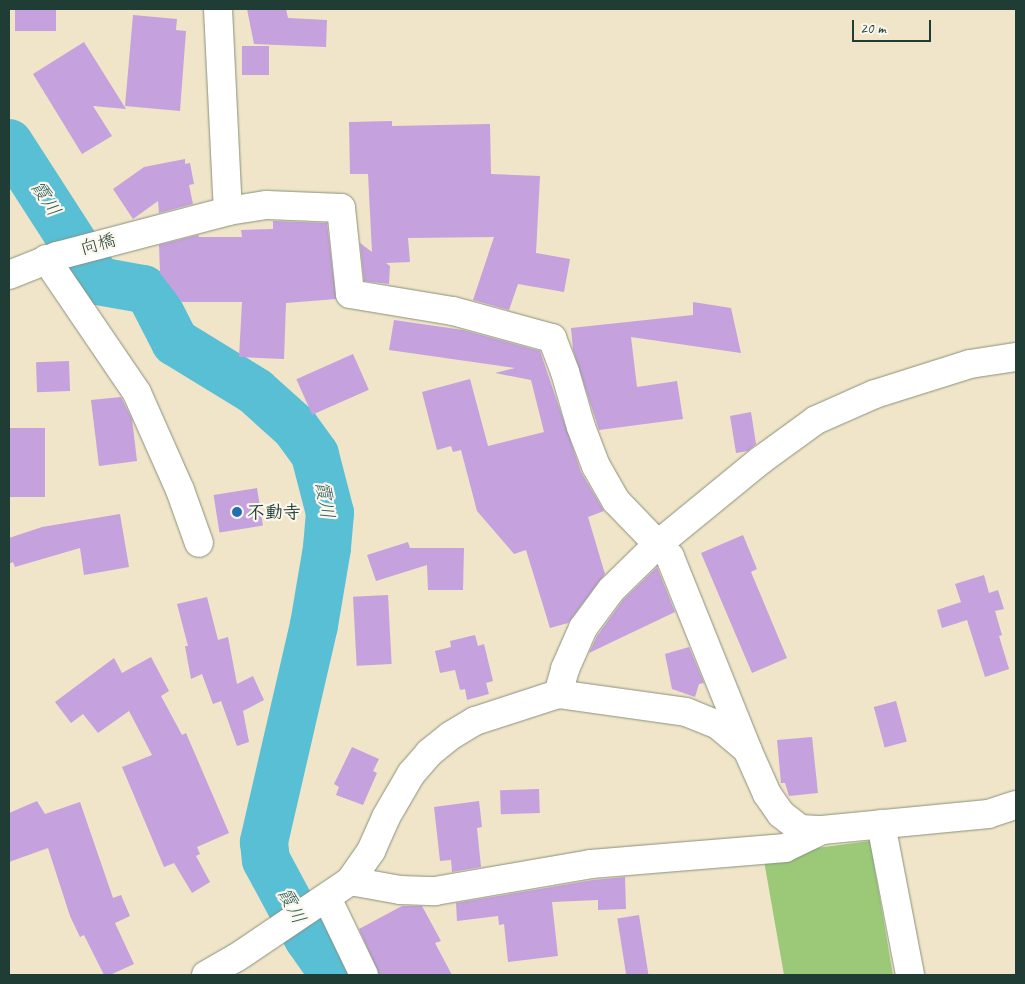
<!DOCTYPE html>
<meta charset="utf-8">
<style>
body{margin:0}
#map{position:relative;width:1025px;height:984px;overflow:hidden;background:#f0e5c8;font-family:Caveat,"Klee One",sans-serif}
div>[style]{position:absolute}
.green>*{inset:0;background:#9bc978}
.river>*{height:48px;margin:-24px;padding:0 24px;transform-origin:24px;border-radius:24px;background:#58bfd5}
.building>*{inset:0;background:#c5a1dd;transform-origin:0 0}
.roads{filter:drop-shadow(0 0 1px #88917e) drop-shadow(0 0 1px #88917e)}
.minor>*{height:28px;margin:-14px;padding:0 14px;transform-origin:14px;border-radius:14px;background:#fff}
.dots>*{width:14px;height:14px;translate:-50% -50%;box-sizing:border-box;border:2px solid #fbf7ec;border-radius:50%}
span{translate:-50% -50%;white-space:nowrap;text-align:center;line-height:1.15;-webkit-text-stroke:4.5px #fbf7ec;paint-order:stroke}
.street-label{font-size:18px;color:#1f3d34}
.poi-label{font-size:18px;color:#1f3d34;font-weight:700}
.left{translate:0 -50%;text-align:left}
.water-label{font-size:19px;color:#2d5e5c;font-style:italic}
.frame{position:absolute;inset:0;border:10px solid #1f3d34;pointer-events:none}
.scale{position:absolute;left:852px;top:20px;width:79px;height:22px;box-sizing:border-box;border:2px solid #1f3d34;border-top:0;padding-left:6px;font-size:15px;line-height:18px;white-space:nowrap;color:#1f3d34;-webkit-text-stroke:4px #fbf7ec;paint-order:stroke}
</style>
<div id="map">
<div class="green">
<i style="clip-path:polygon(870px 841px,893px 975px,784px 975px,763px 855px)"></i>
</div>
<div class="river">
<i style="left:9px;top:143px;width:164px;rotate:57.2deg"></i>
<i style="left:98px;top:281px;width:46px;rotate:10.1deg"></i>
<i style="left:143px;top:289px;width:10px;rotate:37deg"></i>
<i style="left:151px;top:295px;width:53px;rotate:62.9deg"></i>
<i style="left:175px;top:342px;width:94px;rotate:31.5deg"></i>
<i style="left:255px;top:391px;width:54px;rotate:42deg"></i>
<i style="left:295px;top:427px;width:34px;rotate:54deg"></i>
<i style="left:315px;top:455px;width:60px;rotate:75.5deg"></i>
<i style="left:330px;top:513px;width:35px;rotate:95deg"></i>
<i style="left:327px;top:548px;width:78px;rotate:99.6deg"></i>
<i style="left:314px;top:625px;width:223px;rotate:103deg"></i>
<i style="left:264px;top:842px;width:18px;rotate:84deg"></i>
<i style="left:266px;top:860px;width:89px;rotate:61.7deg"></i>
<i style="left:308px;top:938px;width:45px;rotate:54.9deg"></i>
</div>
<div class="building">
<i style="left:15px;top:9px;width:41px;height:22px"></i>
<i style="clip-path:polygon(247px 9px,286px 9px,288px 18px,327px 20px,326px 47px,254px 44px)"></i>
<i style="clip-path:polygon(133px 15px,177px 19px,176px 30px,186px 31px,180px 111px,125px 106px)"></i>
<i style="clip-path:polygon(84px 42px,126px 109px,93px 106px,112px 136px,82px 154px,33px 74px)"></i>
<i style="left:242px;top:46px;width:27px;height:29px"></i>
<i style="clip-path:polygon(392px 121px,392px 126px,490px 124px,491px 174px,540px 176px,536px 253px,570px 259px,564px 292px,518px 284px,509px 310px,473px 300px,494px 237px,408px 238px,410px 262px,386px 263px,390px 266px,389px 284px,364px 281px,360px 243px,372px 252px,368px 174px,350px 174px,349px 122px)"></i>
<i style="clip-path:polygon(185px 159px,185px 164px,190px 163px,194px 184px,189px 185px,193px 204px,159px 213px,158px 201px,133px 219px,113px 189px,144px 167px)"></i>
<i style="clip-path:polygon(273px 221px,327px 223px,336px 299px,286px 303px,284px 359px,239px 357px,242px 302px,182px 302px,160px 273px,159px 245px,198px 235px,199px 237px,242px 237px,241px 230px,273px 229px)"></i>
<i style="clip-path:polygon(693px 302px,731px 308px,741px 353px,631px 337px,637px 387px,677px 381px,683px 419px,599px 430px,573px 350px,571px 328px,693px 315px)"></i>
<i style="clip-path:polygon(394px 320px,463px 330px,540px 351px,581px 472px,604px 511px,588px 517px,605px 574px,568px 623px,550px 628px,526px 550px,514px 554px,477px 511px,461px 450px,453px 452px,451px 446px,437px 450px,422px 392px,470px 379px,488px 446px,544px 432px,531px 380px,495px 373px,515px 368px,389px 350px)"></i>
<i style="left:353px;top:354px;width:39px;height:62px;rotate:66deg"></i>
<i style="left:69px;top:361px;width:30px;height:33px;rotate:88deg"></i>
<i style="clip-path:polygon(121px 397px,132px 419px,137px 461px,99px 466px,91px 400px)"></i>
<i style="clip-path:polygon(751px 412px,756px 444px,748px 451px,736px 453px,730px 416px)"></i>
<i style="left:9px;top:428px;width:36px;height:69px"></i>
<i style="left:257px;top:488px;width:38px;height:44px;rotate:81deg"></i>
<i style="clip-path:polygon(120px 514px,129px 567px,84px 575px,80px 548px,15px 567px,13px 562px,9px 564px,9px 538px,42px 527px)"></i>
<i style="clip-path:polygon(743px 535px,757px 569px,751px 572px,787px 658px,752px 673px,701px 553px)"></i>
<i style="clip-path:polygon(408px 542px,410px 548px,464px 548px,463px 590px,428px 590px,427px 565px,376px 581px,367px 555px)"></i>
<i style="clip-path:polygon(657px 567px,675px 612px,589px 653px,597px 636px,623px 600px)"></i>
<i style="clip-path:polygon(984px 575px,989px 593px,998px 590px,1004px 609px,995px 611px,1002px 635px,999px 636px,1009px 669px,985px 677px,967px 620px,942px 628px,937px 610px,961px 602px,955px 584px)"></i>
<i style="left:388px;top:595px;width:69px;height:35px;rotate:87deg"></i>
<i style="clip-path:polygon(207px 597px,218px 640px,228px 637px,237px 684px,253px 676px,264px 700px,243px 711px,249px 742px,237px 746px,221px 701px,213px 704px,202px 674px,191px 679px,185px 646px,188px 646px,177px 604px)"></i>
<i style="clip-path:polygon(475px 635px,478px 646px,484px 644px,493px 681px,486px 683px,489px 694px,467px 700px,465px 689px,460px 690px,455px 670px,440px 673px,435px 651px,451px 647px,450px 641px)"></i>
<i style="clip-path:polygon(689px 647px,704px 683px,699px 684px,695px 697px,672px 689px,665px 654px)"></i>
<i style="clip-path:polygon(151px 657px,169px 691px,161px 696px,182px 735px,186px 733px,229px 833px,197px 847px,200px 854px,196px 856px,210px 882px,192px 893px,174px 863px,164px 867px,122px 767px,152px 755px,129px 711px,98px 733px,83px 714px,71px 723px,55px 702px,114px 658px,122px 673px)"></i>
<i style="left:896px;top:701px;width:42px;height:23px;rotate:75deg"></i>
<i style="clip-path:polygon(812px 737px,818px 793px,789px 796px,785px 783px,781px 783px,777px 740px)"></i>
<i style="clip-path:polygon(352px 747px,379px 759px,373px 771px,377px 773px,363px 805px,336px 795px,339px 787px,334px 784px)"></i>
<i style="left:539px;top:789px;width:24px;height:39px;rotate:88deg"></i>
<i style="clip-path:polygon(37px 801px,45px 814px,80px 802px,113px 898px,121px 895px,130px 916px,115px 923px,134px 964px,110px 975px,104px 975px,84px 935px,80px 937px,70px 916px,48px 848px,9px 862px,9px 813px)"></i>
<i style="clip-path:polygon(479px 801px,482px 827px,477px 828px,481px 867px,452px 872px,451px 860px,440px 861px,434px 807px)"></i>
<i style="clip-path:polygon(625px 877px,626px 909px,598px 910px,598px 900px,552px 902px,558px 956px,508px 962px,504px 924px,499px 925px,498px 916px,457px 921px,456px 903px,593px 880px)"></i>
<i style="clip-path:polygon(402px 906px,422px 906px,441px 941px,435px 943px,452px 975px,379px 975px,359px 929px)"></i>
<i style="left:639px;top:915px;width:61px;height:22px;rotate:81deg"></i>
</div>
<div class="roads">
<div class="minor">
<i style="left:218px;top:9px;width:202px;rotate:87.2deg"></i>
<i style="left:46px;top:259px;width:162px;rotate:55.8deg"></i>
<i style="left:137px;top:393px;width:106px;rotate:66.1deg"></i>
<i style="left:180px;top:490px;width:56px;rotate:70.3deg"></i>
<i style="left:9px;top:275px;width:52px;rotate:-21.6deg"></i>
<i style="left:57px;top:256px;width:177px;rotate:-14.7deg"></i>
<i style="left:228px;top:211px;width:39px;rotate:-9deg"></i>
<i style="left:267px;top:205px;width:74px;rotate:2.3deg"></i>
<i style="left:341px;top:208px;width:86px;rotate:84deg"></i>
<i style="left:350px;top:294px;width:104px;rotate:9.4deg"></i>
<i style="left:453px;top:311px;width:103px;rotate:15.3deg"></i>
<i style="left:552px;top:338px;width:36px;rotate:69deg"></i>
<i style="left:565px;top:372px;width:57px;rotate:73.8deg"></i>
<i style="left:581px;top:427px;width:42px;rotate:69deg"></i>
<i style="left:596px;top:466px;width:40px;rotate:60.3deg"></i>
<i style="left:616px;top:501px;width:78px;rotate:46deg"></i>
<i style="left:670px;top:557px;width:207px;rotate:68.1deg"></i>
<i style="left:558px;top:694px;width:26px;rotate:-74deg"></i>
<i style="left:565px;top:669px;width:45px;rotate:-66.3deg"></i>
<i style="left:583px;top:628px;width:47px;rotate:-53.6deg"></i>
<i style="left:611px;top:590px;width:64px;rotate:-44.4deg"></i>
<i style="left:657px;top:545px;width:134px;rotate:-39.3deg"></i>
<i style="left:761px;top:460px;width:68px;rotate:-36deg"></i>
<i style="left:816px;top:420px;width:64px;rotate:-23.8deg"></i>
<i style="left:875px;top:394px;width:100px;rotate:-17.5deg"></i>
<i style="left:970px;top:364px;width:47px;rotate:-8.7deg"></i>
<i style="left:881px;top:824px;width:154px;rotate:79.1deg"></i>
<i style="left:350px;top:881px;width:51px;rotate:10.2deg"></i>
<i style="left:400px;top:890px;width:35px;rotate:2deg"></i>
<i style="left:435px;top:891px;width:158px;rotate:-9.8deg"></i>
<i style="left:591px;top:864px;width:195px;rotate:-4.7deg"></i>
<i style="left:785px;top:848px;width:41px;rotate:-25.9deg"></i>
<i style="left:327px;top:898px;width:85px;rotate:64.3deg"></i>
<i style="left:206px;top:975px;width:34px;rotate:-30deg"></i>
<i style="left:236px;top:958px;width:138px;rotate:-34deg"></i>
<i style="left:350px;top:881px;width:37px;rotate:-55deg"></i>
<i style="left:371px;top:851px;width:37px;rotate:-66deg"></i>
<i style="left:386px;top:817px;width:50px;rotate:-59.8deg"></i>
<i style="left:411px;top:774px;width:28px;rotate:-49deg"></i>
<i style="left:429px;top:753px;width:27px;rotate:-39deg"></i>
<i style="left:450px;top:736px;width:29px;rotate:-31deg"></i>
<i style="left:475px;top:721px;width:87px;rotate:-18deg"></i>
<i style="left:558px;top:694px;width:129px;rotate:8deg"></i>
<i style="left:686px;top:712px;width:35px;rotate:22deg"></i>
<i style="left:718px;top:725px;width:38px;rotate:40deg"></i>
<i style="left:747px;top:749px;width:49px;rotate:66deg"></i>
<i style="left:767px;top:794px;width:24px;rotate:55deg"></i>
<i style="left:781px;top:814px;width:24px;rotate:38deg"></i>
<i style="left:800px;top:829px;width:22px;rotate:3deg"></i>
<i style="left:822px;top:830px;width:167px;rotate:-5.5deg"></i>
<i style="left:988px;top:814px;width:29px;rotate:-18deg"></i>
</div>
</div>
<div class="dots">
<i style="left:237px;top:512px;background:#1f6fb2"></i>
</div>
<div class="street-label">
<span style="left:98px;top:244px;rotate:-16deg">向橋</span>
</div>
<div class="poi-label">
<span class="left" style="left:247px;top:512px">不動寺</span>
</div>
<div class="water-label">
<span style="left:45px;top:199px;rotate:57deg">霞川</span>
<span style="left:324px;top:500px;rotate:81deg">霞川</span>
<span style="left:291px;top:906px;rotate:62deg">霞川</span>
</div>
<div class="frame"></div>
<div class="scale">20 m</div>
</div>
